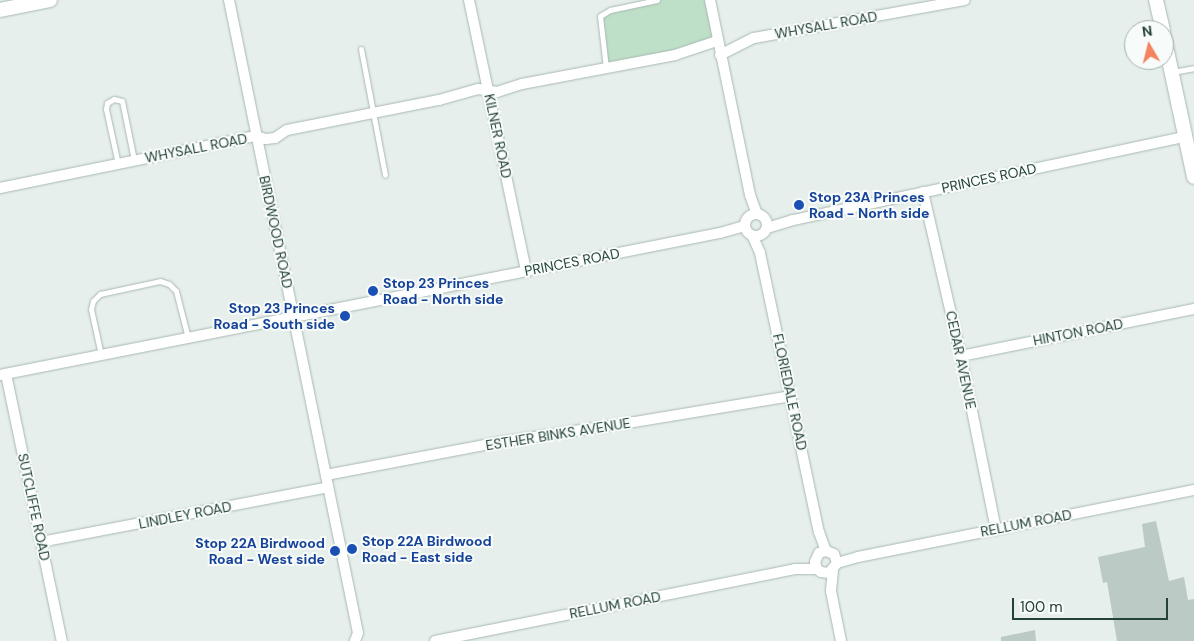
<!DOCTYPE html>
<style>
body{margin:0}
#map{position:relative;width:1194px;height:641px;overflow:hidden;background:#e6efeb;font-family:"DM Sans",sans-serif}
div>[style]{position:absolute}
.green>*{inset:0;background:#bfe0c8}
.building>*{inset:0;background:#bbcac4}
.roads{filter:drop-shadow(0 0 1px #a8b8b2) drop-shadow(0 0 1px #a8b8b2)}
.lane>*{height:5px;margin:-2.5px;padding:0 2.5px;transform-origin:2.5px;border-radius:2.5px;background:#fff}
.street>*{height:10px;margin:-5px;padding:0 5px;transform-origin:5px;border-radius:5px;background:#fff}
.street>.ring{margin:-5px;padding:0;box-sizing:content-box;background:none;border:10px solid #fff;border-radius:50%}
.secondary>*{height:14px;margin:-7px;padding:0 7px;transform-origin:7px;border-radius:7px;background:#fff}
.dots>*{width:14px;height:14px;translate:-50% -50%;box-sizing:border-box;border:2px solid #f7fbf9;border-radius:50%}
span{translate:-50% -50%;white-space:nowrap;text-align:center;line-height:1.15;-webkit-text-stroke:4px #f7fbf9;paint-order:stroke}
.street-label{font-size:14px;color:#24423a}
.transit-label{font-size:14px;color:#164399;font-weight:700}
.left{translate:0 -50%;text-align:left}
.right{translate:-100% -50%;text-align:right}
.north{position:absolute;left:1124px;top:20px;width:50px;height:50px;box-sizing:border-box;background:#f7fbf9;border:1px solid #a3b1ad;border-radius:50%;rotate:352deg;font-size:14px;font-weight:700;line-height:20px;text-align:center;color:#24423a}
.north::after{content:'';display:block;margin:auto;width:18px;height:22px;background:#f4845f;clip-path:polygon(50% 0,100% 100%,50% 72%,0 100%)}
.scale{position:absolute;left:1012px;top:598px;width:156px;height:22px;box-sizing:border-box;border:2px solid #24423a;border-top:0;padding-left:6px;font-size:15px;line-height:18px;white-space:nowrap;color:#24423a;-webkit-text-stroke:4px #f7fbf9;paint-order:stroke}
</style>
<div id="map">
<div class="green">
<i style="clip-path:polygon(657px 0,710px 0,717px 41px,606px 68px,600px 16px,610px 10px)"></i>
</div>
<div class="building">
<i style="clip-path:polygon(1156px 521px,1169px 581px,1184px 577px,1188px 600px,1194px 599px,1194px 641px,1117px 641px,1107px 582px,1103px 583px,1098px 557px,1145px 547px,1142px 524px)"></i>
<i style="clip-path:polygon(1035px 630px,1036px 641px,1001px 641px,1001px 637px)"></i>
</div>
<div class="roads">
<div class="lane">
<i style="left:361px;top:49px;width:128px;rotate:79.2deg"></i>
<i style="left:606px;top:68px;width:52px;rotate:-96.6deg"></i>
<i style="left:600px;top:16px;width:12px;rotate:-31deg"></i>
<i style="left:610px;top:10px;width:48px;rotate:-12deg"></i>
<i style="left:1172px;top:72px;width:22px;rotate:-10deg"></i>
<i style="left:118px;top:164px;width:56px;rotate:-102.3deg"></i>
<i style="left:106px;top:109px;width:6px;rotate:-81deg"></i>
<i style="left:107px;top:103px;width:8px;rotate:-30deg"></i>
<i style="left:114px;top:99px;width:8px;rotate:14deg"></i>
<i style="left:122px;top:101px;width:60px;rotate:78.5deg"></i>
<i style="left:101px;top:355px;width:47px;rotate:-102.3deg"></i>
<i style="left:91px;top:309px;width:8px;rotate:-76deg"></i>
<i style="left:93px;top:301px;width:10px;rotate:-45deg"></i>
<i style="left:100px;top:294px;width:61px;rotate:-12.2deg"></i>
<i style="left:160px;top:281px;width:9px;rotate:18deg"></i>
<i style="left:169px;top:284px;width:10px;rotate:45deg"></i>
<i style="left:176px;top:291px;width:49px;rotate:75.7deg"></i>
</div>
<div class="street">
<i style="left:229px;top:0;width:646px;rotate:78.48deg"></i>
<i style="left:358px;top:633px;width:9px;rotate:111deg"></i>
<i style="left:469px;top:0;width:277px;rotate:78.1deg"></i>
<i style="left:710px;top:0;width:199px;rotate:78.4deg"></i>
<i style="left:750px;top:195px;width:20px;rotate:70deg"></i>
<i style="left:720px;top:55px;width:38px;rotate:-27deg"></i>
<i style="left:754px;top:38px;width:214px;rotate:-10.2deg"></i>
<i style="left:0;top:188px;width:261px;rotate:-11.5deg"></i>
<i style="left:256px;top:136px;width:10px;rotate:17deg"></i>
<i style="left:266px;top:139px;width:9px;rotate:-6deg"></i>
<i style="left:275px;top:138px;width:14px;rotate:-34deg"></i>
<i style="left:287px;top:130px;width:155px;rotate:-11.2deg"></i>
<i style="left:439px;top:100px;width:41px;rotate:-15.8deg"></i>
<i style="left:478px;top:89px;width:19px;rotate:9deg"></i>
<i style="left:497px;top:92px;width:26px;rotate:-18deg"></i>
<i style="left:522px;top:84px;width:156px;rotate:-10.7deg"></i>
<i style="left:675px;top:55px;width:44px;rotate:-18.4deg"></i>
<i style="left:923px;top:192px;width:168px;rotate:77deg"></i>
<i style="left:961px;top:356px;width:177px;rotate:78.6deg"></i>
<i class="ring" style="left:745px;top:214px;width:12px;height:12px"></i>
<i style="left:767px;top:228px;width:27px;rotate:-17deg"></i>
<i style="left:793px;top:220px;width:401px;rotate:-12deg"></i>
<i style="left:753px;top:237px;width:17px;rotate:66deg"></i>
<i style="left:760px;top:253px;width:285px;rotate:78.1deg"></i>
<i style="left:819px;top:532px;width:20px;rotate:70deg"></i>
<i style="left:961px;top:356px;width:238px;rotate:-11.4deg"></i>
<i style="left:6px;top:374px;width:273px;rotate:78.2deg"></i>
<i style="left:0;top:375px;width:734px;rotate:-11.16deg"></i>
<i style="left:720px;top:233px;width:25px;rotate:-16deg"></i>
<i style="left:326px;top:475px;width:178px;rotate:-10.7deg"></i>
<i style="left:501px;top:442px;width:134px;rotate:-8.6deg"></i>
<i style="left:634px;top:422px;width:159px;rotate:-9.4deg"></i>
<i style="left:41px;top:542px;width:292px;rotate:-10.8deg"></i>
<i style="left:837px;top:563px;width:22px;rotate:-16deg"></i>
<i style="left:858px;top:557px;width:343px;rotate:-11.3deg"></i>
<i style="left:833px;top:571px;width:20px;rotate:96deg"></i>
<i style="left:831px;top:591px;width:51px;rotate:78.7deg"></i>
<i style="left:435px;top:641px;width:367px;rotate:-11.3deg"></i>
<i style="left:795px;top:569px;width:22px"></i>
<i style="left:817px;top:569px;width:5px;rotate:37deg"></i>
<i style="left:821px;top:572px;width:8px;rotate:7deg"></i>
<i style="left:829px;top:573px;width:13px;rotate:-51deg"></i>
<i style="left:837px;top:563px;width:9px;rotate:-108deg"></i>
<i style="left:834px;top:554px;width:9px;rotate:-159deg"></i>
<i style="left:826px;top:551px;width:7px;rotate:164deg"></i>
<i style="left:819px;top:553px;width:10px;rotate:114deg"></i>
<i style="left:815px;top:562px;width:7px;rotate:74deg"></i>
</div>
<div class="secondary">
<i style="left:1156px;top:0;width:31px;rotate:77deg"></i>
<i style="left:0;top:10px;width:51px;rotate:-11.3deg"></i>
<i style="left:1164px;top:37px;width:143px;rotate:77.9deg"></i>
</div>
</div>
<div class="dots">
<i style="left:799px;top:205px;background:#1a4fb4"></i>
<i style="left:373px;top:291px;background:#1a4fb4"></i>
<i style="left:345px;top:316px;background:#1a4fb4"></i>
<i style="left:352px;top:549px;background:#1a4fb4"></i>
<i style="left:335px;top:551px;background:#1a4fb4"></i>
</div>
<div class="street-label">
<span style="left:826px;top:25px;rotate:-10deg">WHYSALL ROAD</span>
<span style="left:498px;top:136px;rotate:78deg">KILNER ROAD</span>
<span style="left:196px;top:148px;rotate:-11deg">WHYSALL ROAD</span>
<span style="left:989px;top:178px;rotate:-12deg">PRINCES ROAD</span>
<span style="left:276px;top:232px;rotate:78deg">BIRDWOOD ROAD</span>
<span style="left:572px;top:262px;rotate:-11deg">PRINCES ROAD</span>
<span style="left:1078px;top:332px;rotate:-11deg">HINTON ROAD</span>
<span style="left:961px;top:360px;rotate:78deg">CEDAR AVENUE</span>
<span style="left:790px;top:392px;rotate:78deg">FLORIEDALE ROAD</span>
<span style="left:558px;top:434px;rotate:-9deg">ESTHER BINKS AVENUE</span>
<span style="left:34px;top:507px;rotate:78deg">SUTCLIFFE ROAD</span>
<span style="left:185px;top:515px;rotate:-11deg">LINDLEY ROAD</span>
<span style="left:1026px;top:523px;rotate:-11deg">RELLUM ROAD</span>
<span style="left:615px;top:605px;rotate:-11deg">RELLUM ROAD</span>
</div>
<div class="transit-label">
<span class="left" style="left:809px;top:205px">Stop 23A Princes<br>Road - North side</span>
<span class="left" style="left:383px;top:291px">Stop 23 Princes<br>Road - North side</span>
<span class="right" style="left:335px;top:316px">Stop 23 Princes<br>Road - South side</span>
<span class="left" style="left:362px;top:549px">Stop 22A Birdwood<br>Road - East side</span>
<span class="right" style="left:325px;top:551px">Stop 22A Birdwood<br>Road - West side</span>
</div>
<div class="north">N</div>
<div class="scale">100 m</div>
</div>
